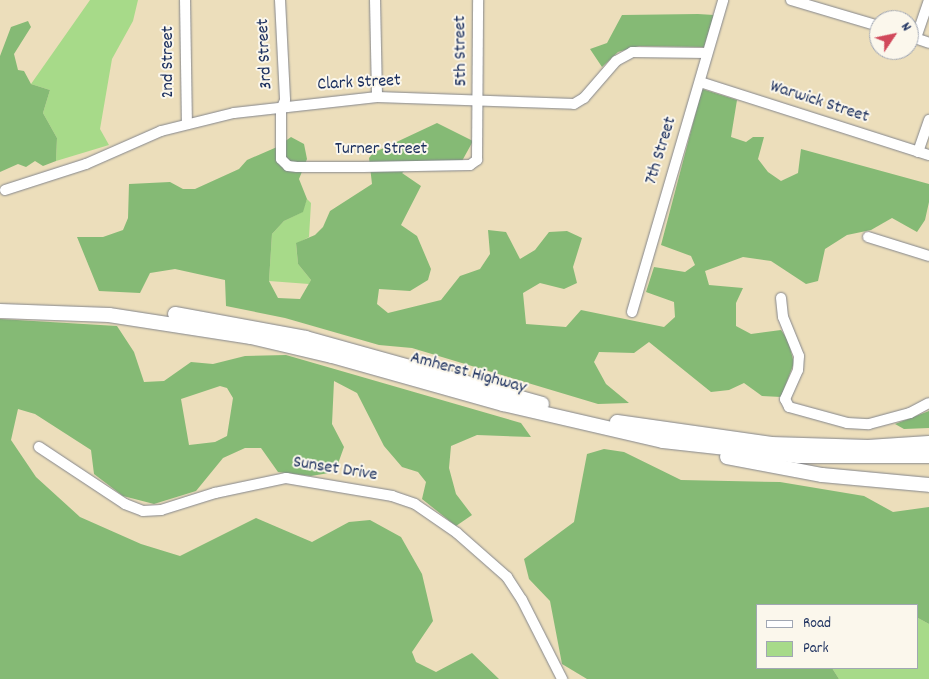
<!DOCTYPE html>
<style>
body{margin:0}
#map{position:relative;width:929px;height:679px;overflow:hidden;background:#ecdebb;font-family:Dekko,sans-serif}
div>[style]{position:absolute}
.green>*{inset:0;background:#a7da89}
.forest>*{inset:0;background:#85ba75}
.roads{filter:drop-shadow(0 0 1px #84868c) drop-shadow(0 0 1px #84868c)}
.minor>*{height:10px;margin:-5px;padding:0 5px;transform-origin:5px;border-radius:5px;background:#fff}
.highway>*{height:14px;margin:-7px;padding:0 7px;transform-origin:7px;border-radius:7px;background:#fff}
span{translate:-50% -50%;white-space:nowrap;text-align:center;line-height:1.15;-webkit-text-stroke:4px #fbf7ec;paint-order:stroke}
.street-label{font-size:18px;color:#1b2f5e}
.legend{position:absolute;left:756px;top:604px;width:162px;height:65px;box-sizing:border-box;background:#fbf7ec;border:1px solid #a1a7b3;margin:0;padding:6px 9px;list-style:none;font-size:15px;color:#1b2f5e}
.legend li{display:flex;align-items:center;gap:10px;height:25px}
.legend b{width:25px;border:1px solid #a1a7b3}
.north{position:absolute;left:869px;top:10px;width:50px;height:50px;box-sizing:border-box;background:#fbf7ec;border:1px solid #a1a7b3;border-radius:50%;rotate:56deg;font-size:14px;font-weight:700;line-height:20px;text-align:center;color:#1b2f5e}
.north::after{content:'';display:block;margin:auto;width:18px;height:22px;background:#d1495b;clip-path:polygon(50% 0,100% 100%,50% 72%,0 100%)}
</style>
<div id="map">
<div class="green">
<i style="clip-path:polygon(90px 0,138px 0,133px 21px,112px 59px,100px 129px,109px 145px,56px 161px,57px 138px,43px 113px,50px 90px,31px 84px)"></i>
<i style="clip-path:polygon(307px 199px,311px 203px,309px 237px,296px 244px,298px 264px,311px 280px,309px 284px,269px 281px,272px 234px,284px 221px,302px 212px)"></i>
<i style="clip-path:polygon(918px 618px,929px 624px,929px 679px,839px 679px,832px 668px,918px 668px)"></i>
</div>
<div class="forest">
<i style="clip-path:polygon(622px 15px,698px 14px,714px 15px,704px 47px,639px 46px,618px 52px,602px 67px,590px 49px,607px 43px)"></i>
<i style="clip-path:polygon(28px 21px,31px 27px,14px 54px,18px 70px,24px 71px,31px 84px,50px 90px,43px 113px,57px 138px,56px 161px,43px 166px,35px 161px,26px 167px,18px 164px,0 172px,0 56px,11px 27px)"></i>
<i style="clip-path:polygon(702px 89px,737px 100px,731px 137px,746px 142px,753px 137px,764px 137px,758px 159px,768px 172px,781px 181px,798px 173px,801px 149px,929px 184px,929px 202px,925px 220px,917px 232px,892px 218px,871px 230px,847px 235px,825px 249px,818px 281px,806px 284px,771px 261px,743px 257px,705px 271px,709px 285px,743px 288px,736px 303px,736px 326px,751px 334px,781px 330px,788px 340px,794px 363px,781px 397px,762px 396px,744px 383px,729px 390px,711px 392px,649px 342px,634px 353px,599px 352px,594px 362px,606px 384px,629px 403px,598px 404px,412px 348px,379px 345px,285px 318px,226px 306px,225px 280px,175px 269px,150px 273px,140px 293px,99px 291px,77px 237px,103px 237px,123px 230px,128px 218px,129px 184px,170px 182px,183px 189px,195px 189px,239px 169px,247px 160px,277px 147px,291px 137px,304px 144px,307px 159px,299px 179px,307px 199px,303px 212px,284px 221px,272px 234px,269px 281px,278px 298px,300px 299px,311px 280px,298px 264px,296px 243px,315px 235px,323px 227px,330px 211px,372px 184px,369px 158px,373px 153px,437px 123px,473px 141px,462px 161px,415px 162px,402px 173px,421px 186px,401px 225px,417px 236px,431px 269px,428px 280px,410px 291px,379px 289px,377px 304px,388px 313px,441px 300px,460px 276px,480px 269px,490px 254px,488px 230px,506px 232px,520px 259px,535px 250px,549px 232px,567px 231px,582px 238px,573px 267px,577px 283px,564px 289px,540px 283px,523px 293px,526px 324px,566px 327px,581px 310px,664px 327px,675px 317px,674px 302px,646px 292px,654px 267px,685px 272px,695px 265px,691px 256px,661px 245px)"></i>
<i style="clip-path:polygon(evenodd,0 319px,117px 326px,134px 352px,144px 382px,164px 381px,191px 362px,213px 364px,245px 356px,286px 355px,521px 423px,531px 437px,477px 435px,451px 446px,449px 468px,456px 494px,472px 515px,456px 526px,422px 499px,426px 482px,418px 472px,402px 467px,384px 446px,357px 393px,334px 381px,332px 424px,344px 447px,335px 472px,311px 476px,278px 472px,261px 448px,245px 448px,223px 458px,196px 491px,154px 504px,123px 496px,94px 474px,91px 450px,35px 414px,18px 409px,11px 440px,36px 477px,80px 517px,141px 544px,180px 556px,256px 518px,312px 542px,349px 522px,370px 520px,401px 537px,422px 574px,433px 621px,412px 652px,416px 662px,436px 672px,472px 653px,499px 679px,0 679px,0 319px,220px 386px,227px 388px,233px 398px,227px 436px,215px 442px,189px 445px,181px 399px,220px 386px)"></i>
<i style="clip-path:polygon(929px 411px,929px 428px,904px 429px,895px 424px)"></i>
<i style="clip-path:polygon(604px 449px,624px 452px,681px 480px,780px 482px,864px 496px,893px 512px,929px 507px,929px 624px,918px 618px,918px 605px,758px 605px,758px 668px,832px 668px,839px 679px,587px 679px,562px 664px,550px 601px,529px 579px,524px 559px,574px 522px,587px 454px)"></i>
</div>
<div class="roads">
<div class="minor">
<i style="left:185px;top:0;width:123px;rotate:89.1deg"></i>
<i style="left:280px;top:0;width:100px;rotate:87.1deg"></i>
<i style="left:285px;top:100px;width:11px;rotate:112deg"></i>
<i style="left:281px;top:110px;width:49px;rotate:90deg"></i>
<i style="left:281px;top:159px;width:10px;rotate:45deg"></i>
<i style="left:288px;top:166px;width:9px;rotate:6deg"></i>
<i style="left:297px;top:167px;width:66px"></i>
<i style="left:363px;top:167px;width:107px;rotate:-1.1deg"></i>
<i style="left:470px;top:165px;width:9px;rotate:-36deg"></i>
<i style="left:477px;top:160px;width:160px;rotate:-89.6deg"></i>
<i style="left:375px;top:0;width:97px;rotate:88.8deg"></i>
<i style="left:791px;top:0;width:92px;rotate:16.5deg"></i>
<i style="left:909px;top:36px;width:21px;rotate:19deg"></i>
<i style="left:916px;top:38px;width:40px;rotate:-71.1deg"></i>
<i style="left:700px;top:82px;width:240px;rotate:17.7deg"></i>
<i style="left:918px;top:152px;width:34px;rotate:-71deg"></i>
<i style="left:5px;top:190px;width:85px;rotate:-17.8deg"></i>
<i style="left:86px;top:164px;width:82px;rotate:-23.7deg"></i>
<i style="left:161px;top:131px;width:75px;rotate:-13.9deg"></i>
<i style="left:234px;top:113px;width:144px;rotate:-6.4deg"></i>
<i style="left:377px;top:97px;width:197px;rotate:2deg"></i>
<i style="left:574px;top:104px;width:12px;rotate:-31deg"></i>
<i style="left:584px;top:98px;width:49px;rotate:-49.1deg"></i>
<i style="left:616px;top:61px;width:18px;rotate:-29deg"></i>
<i style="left:632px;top:52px;width:75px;rotate:0.8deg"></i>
<i style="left:868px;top:237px;width:64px;rotate:17.3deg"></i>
<i style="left:781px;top:298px;width:19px;rotate:84deg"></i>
<i style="left:783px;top:317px;width:42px;rotate:67.7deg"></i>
<i style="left:799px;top:356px;width:14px;rotate:94deg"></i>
<i style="left:798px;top:370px;width:32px;rotate:114deg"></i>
<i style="left:785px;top:399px;width:9px;rotate:63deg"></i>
<i style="left:789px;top:407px;width:60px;rotate:15.4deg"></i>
<i style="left:847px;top:423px;width:22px;rotate:3deg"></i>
<i style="left:869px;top:424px;width:42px;rotate:-15deg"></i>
<i style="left:910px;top:413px;width:21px;rotate:-28deg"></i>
<i style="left:632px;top:312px;width:325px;rotate:-73.7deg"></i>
<i style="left:39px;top:447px;width:103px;rotate:33.5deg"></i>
<i style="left:125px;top:504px;width:19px;rotate:21deg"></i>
<i style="left:143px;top:511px;width:18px;rotate:-3deg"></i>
<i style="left:161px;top:510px;width:57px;rotate:-17.5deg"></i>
<i style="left:215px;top:493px;width:73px;rotate:-11.9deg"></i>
<i style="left:286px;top:478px;width:108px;rotate:9.6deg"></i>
<i style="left:392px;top:496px;width:24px;rotate:19deg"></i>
<i style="left:415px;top:504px;width:51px;rotate:34.6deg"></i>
<i style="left:457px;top:533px;width:67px;rotate:41.3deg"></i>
<i style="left:507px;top:577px;width:27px;rotate:57deg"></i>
<i style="left:522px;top:600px;width:89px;rotate:63.1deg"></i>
</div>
<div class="highway">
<i style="left:0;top:311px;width:109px;rotate:2.1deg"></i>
<i style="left:109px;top:315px;width:144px;rotate:8.8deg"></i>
<i style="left:251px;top:337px;width:83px;rotate:13.2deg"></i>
<i style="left:332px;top:356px;width:178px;rotate:15.7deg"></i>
<i style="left:503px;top:404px;width:164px;rotate:13deg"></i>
<i style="left:663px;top:441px;width:136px;rotate:6.3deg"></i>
<i style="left:798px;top:456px;width:131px"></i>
<i style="left:175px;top:314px;width:133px;rotate:10.4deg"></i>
<i style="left:306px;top:338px;width:245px;rotate:15.6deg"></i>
<i style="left:617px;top:422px;width:156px;rotate:8.1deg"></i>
<i style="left:771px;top:444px;width:97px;rotate:1.8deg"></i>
<i style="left:868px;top:447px;width:61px;rotate:-3.8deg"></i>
<i style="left:727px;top:457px;width:97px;rotate:10.7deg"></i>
<i style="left:822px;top:475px;width:107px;rotate:5.3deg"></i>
</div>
</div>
<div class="street-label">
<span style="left:462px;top:51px;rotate:-91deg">5th Street</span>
<span style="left:266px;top:54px;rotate:-93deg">3rd Street</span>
<span style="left:169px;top:62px;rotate:-90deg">2nd Street</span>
<span style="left:359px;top:84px;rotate:-3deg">Clark Street</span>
<span style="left:819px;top:103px;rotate:18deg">Warwick Street</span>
<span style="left:381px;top:150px">Turner Street</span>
<span style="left:662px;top:151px;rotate:-73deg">7th Street</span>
<span style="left:468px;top:374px;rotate:15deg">Amherst Highway</span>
<span style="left:335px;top:470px;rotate:9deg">Sunset Drive</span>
</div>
<ul class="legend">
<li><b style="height:6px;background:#fff"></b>Road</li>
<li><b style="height:14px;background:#a7da89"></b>Park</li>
</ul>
<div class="north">N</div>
</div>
